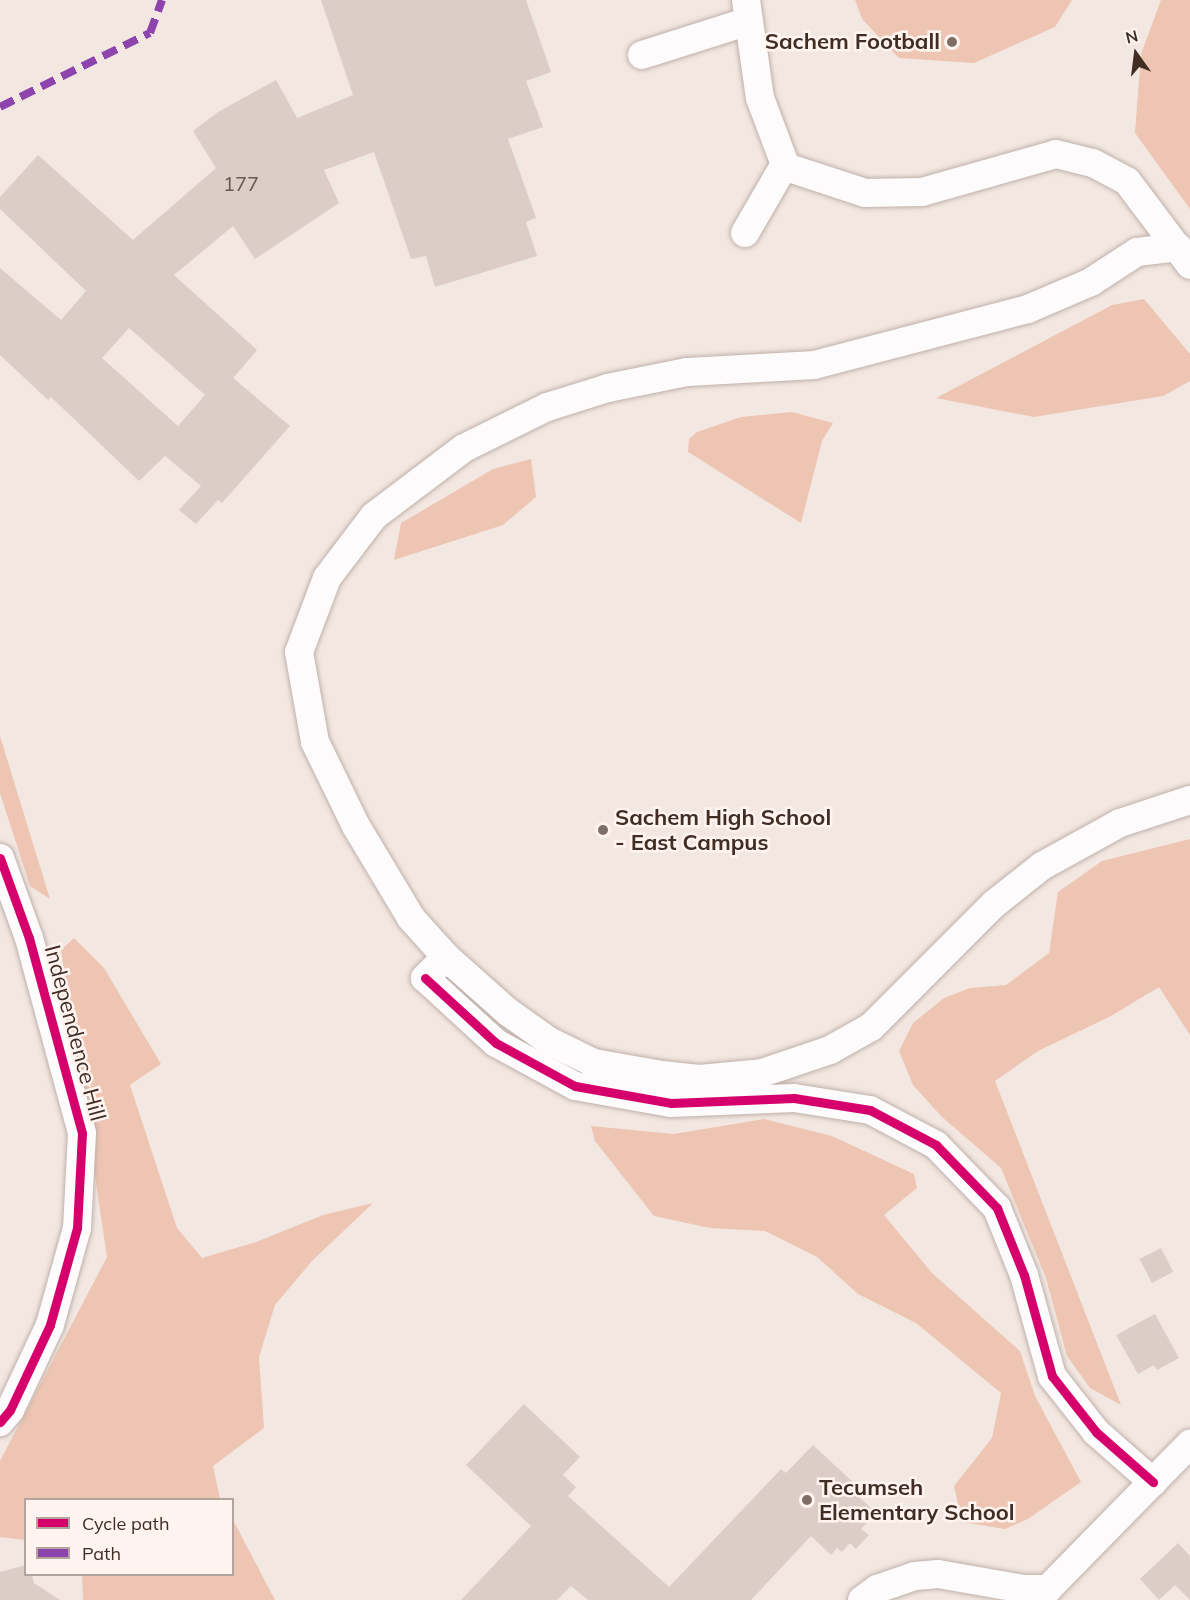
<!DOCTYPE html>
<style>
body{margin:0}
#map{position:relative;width:1190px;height:1600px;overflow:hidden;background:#f3e7e2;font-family:Mulish,sans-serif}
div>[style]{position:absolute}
.green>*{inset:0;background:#eec5b3}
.building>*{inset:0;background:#dccdc7;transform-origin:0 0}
.roads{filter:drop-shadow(0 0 2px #bfb1aa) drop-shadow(0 0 2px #bfb1aa)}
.minor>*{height:28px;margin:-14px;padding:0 14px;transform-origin:14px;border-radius:14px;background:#fdfbfb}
.quiet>*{height:8px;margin-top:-4px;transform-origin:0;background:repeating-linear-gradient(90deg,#8e44ad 0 15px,transparent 0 23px)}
.cycleway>*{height:9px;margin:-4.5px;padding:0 4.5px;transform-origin:4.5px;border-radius:4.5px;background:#d6006c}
.dots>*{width:16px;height:16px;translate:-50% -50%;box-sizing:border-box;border:3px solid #fff4ef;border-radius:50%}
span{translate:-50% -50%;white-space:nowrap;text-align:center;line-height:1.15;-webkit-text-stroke:5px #fff4ef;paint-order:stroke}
.number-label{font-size:20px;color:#6b5850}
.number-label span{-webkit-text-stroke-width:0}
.poi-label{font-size:22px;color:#412d24;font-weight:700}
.right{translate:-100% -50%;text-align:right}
.left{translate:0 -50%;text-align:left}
.street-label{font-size:22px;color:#412d24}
.legend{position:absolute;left:24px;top:1498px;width:210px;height:78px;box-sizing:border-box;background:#fff4ef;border:2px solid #b3a49e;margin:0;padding:8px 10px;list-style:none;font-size:18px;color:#412d24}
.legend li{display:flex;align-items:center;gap:12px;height:30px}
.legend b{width:30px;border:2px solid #b3a49e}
.north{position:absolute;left:1106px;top:24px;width:60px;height:60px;-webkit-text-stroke:4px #fff4ef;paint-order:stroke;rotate:346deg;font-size:16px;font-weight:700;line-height:24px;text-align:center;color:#412d24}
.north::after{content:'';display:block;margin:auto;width:21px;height:27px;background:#412d24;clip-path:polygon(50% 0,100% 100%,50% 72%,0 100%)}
</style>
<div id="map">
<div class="green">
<i style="clip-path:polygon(855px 0,1072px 0,1055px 27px,974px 63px,899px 58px,862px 19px)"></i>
<i style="clip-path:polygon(1161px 0,1190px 0,1190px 209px,1135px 133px,1141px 54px)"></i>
<i style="clip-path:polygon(1144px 299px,1190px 354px,1190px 381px,1163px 396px,1034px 417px,936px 398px,1112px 305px)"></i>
<i style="clip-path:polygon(792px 412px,833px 423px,822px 441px,801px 523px,688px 452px,689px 439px,697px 432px,741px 417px)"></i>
<i style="clip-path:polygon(531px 459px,536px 497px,503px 525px,394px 560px,401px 523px,493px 469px)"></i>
<i style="clip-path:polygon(0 736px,50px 899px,30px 886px,0 793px)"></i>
<i style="clip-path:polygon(1190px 839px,1190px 1035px,1159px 987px,1111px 1016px,1038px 1051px,995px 1081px,1121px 1405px,1090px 1388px,1067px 1356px,1046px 1278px,1001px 1168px,942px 1117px,913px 1085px,899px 1051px,913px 1023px,944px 998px,970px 988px,1006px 985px,1049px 953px,1058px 892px,1102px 861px)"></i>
<i style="clip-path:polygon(74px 938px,104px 968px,161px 1064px,130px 1085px,177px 1228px,202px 1258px,256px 1242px,323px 1215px,373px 1203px,312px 1261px,275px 1305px,259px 1357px,264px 1428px,213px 1466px,220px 1499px,26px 1500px,25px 1540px,0 1537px,0 1461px,107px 1257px,61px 950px)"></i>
<i style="clip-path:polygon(764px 1119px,832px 1136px,914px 1174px,917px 1188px,884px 1215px,932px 1273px,1020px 1351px,1035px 1396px,1081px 1482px,1028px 1519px,1005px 1529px,962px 1522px,954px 1486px,992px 1438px,1001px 1393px,916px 1323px,858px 1294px,817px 1257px,765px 1231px,710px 1228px,654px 1216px,595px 1141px,591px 1126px,674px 1134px)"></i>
<i style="clip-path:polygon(233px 1520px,275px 1600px,83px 1600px,82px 1575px,232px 1574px)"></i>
</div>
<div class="building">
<i style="clip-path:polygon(evenodd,321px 0,526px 0,551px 72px,526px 81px,543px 127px,508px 139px,536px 218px,526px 222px,537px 256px,435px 287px,426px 256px,411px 259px,374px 152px,324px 170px,339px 203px,255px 259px,233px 226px,174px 275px,257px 350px,233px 378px,290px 426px,222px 503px,218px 500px,196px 524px,179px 510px,201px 486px,165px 456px,139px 481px,51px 397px,48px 400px,0 355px,0 268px,61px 320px,86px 291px,0 209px,0 197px,38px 155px,133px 240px,216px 168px,193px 131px,218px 112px,276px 80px,297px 118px,353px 95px,321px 0,129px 328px,205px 395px,178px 426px,102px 358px,129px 328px)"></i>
<i style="left:1161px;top:1248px;width:27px;height:24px;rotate:63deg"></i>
<i style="clip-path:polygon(1155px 1314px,1179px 1358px,1157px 1370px,1154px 1365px,1138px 1374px,1116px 1335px)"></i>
<i style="clip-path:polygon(524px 1404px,580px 1457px,563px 1475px,576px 1487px,568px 1496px,669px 1587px,781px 1469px,786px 1473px,813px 1445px,857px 1486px,853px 1491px,876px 1513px,861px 1529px,869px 1535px,856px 1549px,850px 1543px,842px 1552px,837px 1548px,831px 1555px,811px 1536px,751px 1600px,588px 1600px,571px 1586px,557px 1600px,461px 1600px,531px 1526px,466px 1465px)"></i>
<i style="clip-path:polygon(1178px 1543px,1190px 1556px,1190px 1600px,1175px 1585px,1159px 1600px,1140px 1579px)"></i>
<i style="clip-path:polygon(26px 1565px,26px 1575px,32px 1575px,34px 1583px,60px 1600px,0 1600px,0 1572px)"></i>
</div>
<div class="roads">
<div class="minor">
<i style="left:746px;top:0;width:99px;rotate:81.9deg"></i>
<i style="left:760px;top:98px;width:74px;rotate:69.4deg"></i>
<i style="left:786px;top:167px;width:83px;rotate:18.2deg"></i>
<i style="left:865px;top:193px;width:57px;rotate:-1deg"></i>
<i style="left:922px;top:192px;width:139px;rotate:-15.8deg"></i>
<i style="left:1056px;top:154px;width:38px;rotate:14deg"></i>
<i style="left:1093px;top:163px;width:38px;rotate:28deg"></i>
<i style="left:1127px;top:181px;width:105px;rotate:53.1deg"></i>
<i style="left:642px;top:55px;width:112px;rotate:-17.6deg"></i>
<i style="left:745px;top:233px;width:80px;rotate:-59.9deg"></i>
<i style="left:1178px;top:247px;width:41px;rotate:173deg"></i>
<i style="left:1137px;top:252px;width:55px;rotate:146.9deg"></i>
<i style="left:1091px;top:282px;width:69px;rotate:156.8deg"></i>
<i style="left:1028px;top:309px;width:220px;rotate:165.3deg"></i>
<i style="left:815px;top:365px;width:128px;rotate:176.9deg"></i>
<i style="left:687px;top:372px;width:81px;rotate:168.6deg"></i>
<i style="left:608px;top:388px;width:64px;rotate:162.7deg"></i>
<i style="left:547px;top:407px;width:93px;rotate:153.7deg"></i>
<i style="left:464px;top:448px;width:113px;rotate:142.9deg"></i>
<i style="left:374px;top:516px;width:78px;rotate:127.2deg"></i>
<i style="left:327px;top:578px;width:79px;rotate:110.7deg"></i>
<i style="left:299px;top:652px;width:91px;rotate:79.9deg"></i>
<i style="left:315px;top:742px;width:93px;rotate:64deg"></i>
<i style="left:356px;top:826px;width:107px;rotate:59.1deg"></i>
<i style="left:411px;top:918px;width:52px;rotate:48.1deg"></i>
<i style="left:446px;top:957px;width:83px;rotate:41.6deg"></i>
<i style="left:508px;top:1012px;width:50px;rotate:35.3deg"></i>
<i style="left:549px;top:1041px;width:50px;rotate:26.1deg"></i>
<i style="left:594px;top:1063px;width:69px;rotate:10deg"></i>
<i style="left:662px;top:1075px;width:37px;rotate:6deg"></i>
<i style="left:699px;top:1079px;width:63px;rotate:-5.4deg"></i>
<i style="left:762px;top:1073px;width:72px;rotate:-18.7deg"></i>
<i style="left:830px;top:1050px;width:47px;rotate:-29.3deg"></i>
<i style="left:871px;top:1027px;width:174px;rotate:-45deg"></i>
<i style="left:994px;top:904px;width:61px;rotate:-38.4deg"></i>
<i style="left:1042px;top:866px;width:89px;rotate:-28.9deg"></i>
<i style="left:1120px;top:823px;width:74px;rotate:-18.2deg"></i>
<i style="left:0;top:858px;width:85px;rotate:70.1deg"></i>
<i style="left:29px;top:938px;width:202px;rotate:74.8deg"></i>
<i style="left:82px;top:1133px;width:95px;rotate:93deg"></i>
<i style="left:77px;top:1228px;width:101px;rotate:105.6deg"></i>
<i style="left:50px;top:1325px;width:94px;rotate:115.2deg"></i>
<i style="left:10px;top:1410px;width:16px;rotate:130deg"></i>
<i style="left:446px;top:957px;width:30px;rotate:135deg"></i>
<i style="left:425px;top:978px;width:96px;rotate:42.5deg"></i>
<i style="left:496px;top:1043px;width:90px;rotate:28.6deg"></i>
<i style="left:575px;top:1086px;width:97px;rotate:10deg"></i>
<i style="left:671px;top:1103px;width:123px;rotate:-2.3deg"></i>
<i style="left:794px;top:1098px;width:77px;rotate:9deg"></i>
<i style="left:870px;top:1110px;width:75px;rotate:27.9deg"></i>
<i style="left:936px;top:1145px;width:88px;rotate:45.9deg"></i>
<i style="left:997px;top:1208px;width:72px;rotate:68.1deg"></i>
<i style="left:1024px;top:1275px;width:105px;rotate:74.5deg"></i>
<i style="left:1052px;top:1376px;width:71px;rotate:51.8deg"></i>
<i style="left:1096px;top:1432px;width:76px;rotate:41.3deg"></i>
<i style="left:862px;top:1600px;width:19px;rotate:-36deg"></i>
<i style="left:877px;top:1589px;width:40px;rotate:-18.9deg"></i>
<i style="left:915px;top:1576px;width:23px;rotate:-5deg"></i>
<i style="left:938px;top:1574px;width:87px;rotate:9.9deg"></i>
<i style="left:1024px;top:1589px;width:24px"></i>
<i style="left:1037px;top:1600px;width:219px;rotate:-45.6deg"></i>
</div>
</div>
<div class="quiet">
<i style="left:0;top:107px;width:167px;rotate:-26.3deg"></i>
<i style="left:150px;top:33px;width:35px;rotate:-70deg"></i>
</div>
<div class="cycleway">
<i style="left:0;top:858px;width:85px;rotate:70.1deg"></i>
<i style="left:29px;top:938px;width:202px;rotate:74.8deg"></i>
<i style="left:82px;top:1133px;width:95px;rotate:93deg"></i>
<i style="left:77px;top:1228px;width:101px;rotate:105.6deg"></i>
<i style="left:50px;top:1325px;width:94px;rotate:115.2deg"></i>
<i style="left:10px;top:1410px;width:16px;rotate:130deg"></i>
<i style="left:425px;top:978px;width:96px;rotate:42.5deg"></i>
<i style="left:496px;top:1043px;width:90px;rotate:28.6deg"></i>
<i style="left:575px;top:1086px;width:97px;rotate:10deg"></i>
<i style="left:671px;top:1103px;width:123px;rotate:-2.3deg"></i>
<i style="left:794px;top:1098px;width:77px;rotate:9deg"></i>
<i style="left:870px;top:1110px;width:75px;rotate:27.9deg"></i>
<i style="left:936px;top:1145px;width:88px;rotate:45.9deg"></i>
<i style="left:997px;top:1208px;width:72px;rotate:68.1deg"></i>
<i style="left:1024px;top:1275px;width:105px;rotate:74.5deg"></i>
<i style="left:1052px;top:1376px;width:71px;rotate:51.8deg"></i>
<i style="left:1096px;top:1432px;width:76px;rotate:41.3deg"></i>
</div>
<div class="dots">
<i style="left:952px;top:42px;background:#7f6e66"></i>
<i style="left:603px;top:830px;background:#7f6e66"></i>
<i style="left:807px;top:1500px;background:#7f6e66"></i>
</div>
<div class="number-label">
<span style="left:241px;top:183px">177</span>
</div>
<div class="poi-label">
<span class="right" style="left:940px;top:42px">Sachem Football</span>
<span class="left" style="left:615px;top:830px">Sachem High School<br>- East Campus</span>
<span class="left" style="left:819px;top:1500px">Tecumseh<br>Elementary School</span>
</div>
<div class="street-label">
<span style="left:75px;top:1033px;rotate:75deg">Independence Hill</span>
</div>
<ul class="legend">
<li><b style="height:8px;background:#d6006c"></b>Cycle path</li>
<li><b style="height:8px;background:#8e44ad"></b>Path</li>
</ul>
<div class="north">N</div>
</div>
